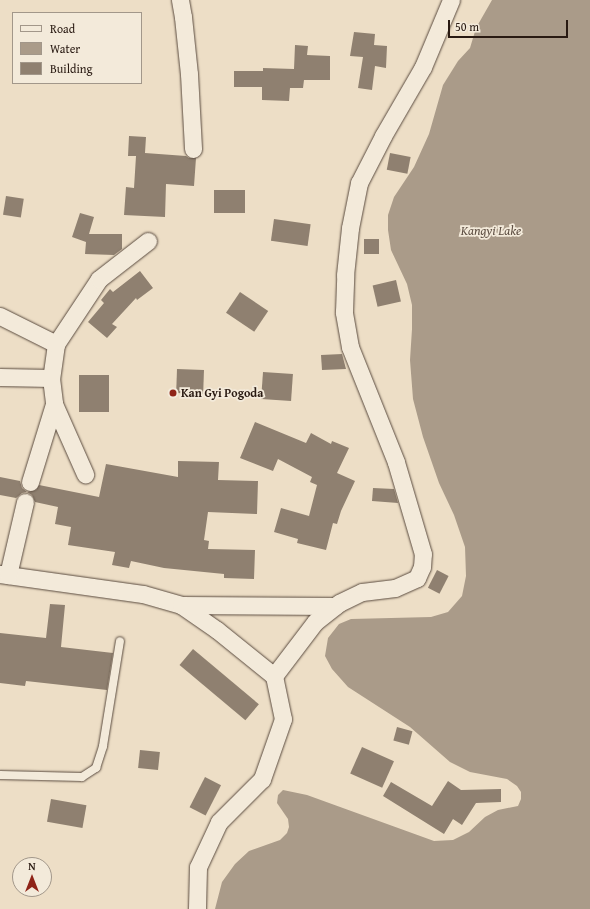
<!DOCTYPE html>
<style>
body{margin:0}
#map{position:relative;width:590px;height:909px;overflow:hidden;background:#eddec6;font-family:"Gentium Book Plus",serif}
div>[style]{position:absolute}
.water>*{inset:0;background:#aa9b89}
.building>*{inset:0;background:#8f8070;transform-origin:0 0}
.roads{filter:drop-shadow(0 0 1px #5a4b3f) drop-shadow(0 0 1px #5a4b3f)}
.lane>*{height:8px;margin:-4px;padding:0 4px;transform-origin:4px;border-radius:4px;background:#f3eada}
.street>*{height:17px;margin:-8.5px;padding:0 8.5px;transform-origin:8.5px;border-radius:8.5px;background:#f3eada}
.dots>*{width:11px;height:11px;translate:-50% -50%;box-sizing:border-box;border:2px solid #f3eada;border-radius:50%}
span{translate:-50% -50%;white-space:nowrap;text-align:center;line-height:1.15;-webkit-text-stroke:3.5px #f3eada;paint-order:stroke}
.poi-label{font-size:12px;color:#291a12;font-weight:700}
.left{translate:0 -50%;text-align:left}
.water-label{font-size:13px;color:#5d4e42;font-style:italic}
.legend{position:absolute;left:12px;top:12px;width:130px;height:72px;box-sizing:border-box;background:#f3eada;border:1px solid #a2978a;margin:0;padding:5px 7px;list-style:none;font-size:12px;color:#291a12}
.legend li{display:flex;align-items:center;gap:8px;height:20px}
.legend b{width:20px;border:1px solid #a2978a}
.north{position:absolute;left:12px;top:857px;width:40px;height:40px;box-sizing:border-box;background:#f3eada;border:1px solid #a2978a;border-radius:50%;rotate:0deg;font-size:11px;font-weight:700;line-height:16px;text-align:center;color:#291a12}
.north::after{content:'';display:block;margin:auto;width:14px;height:18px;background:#8f2418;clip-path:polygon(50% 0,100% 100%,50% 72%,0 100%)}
.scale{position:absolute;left:448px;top:20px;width:120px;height:18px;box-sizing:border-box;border:2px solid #291a12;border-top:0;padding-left:5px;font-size:12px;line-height:14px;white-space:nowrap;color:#291a12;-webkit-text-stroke:3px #f3eada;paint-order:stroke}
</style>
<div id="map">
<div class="water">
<i style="clip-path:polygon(492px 0,590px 0,590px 909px,215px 909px,222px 882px,235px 864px,249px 851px,280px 840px,287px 833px,289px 827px,288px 819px,277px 803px,278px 795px,283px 790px,307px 795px,434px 841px,453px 840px,469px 832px,485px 817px,498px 810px,518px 806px,521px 799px,521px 792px,517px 786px,507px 779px,470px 772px,450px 762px,410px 727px,348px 687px,332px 669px,325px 656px,328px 638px,339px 624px,351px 619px,431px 617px,448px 612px,462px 596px,466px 576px,465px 547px,454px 515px,439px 483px,423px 437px,413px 399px,410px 360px,412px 329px,412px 305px,407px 284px,391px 250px,388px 230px,388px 215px,394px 197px,414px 167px,429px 134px,443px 85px,458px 61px,470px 48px,476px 28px)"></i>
</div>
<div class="building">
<i style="clip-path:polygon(354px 32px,375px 34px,374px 45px,387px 46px,386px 68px,375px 66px,372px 90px,358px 88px,363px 57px,350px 56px)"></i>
<i style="clip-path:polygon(295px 45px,308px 46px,307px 55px,330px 56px,330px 80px,304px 80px,303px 88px,290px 88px,289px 101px,262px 100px,262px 87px,234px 87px,234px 71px,263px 71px,263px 68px,294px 69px)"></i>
<i style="clip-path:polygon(129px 136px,146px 137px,145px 153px,186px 156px,189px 158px,196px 158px,194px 186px,166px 184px,165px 217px,124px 215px,126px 187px,134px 188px,136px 156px,128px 156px)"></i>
<i style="left:390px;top:153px;width:21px;height:17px;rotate:11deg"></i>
<i style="left:245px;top:190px;width:23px;height:31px;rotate:90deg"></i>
<i style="left:6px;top:196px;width:18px;height:19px;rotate:9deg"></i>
<i style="clip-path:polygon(80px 213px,94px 217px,89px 234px,122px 234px,122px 249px,114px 255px,85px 254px,86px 242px,72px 237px)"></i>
<i style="left:274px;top:219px;width:37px;height:22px;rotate:8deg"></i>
<i style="left:364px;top:239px;width:15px;height:15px"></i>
<i style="clip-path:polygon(140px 271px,153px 288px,137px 300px,136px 298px,112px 324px,117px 327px,107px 338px,88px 322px,104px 303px,101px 300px,110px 289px,113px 292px)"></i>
<i style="left:396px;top:280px;width:22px;height:24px;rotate:77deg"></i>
<i style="left:240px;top:292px;width:34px;height:25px;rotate:34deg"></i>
<i style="clip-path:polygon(342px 354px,346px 369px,322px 370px,321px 355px)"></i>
<i style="left:177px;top:369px;width:27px;height:24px;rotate:2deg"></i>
<i style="left:263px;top:372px;width:30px;height:27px;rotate:4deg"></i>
<i style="left:79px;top:375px;width:30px;height:37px"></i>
<i style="clip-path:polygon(255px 422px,306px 443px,311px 433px,331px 444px,332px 441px,349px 448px,337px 473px,355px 481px,341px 511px,337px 524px,333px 523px,326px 550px,297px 543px,298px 539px,274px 532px,281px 508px,309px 516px,317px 485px,310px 482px,312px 477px,278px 459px,273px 471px,240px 458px)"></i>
<i style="clip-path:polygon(178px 461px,219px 462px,218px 480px,258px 481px,257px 514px,208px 512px,204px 540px,209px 541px,208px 549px,255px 550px,254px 579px,224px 578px,224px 574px,164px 568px,131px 561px,129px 568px,112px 565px,115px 552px,68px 545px,71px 527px,55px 524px,58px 507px,35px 502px,32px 495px,27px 492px,22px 493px,16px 498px,0 495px,0 477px,20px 481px,22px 488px,27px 492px,36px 490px,39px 485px,99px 497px,106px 464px,178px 477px)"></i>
<i style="clip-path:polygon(373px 488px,394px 489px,398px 503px,372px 501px)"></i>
<i style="left:437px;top:570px;width:13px;height:20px;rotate:27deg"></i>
<i style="clip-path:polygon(50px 604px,65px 605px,61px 647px,113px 653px,107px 690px,26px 681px,25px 686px,0 683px,0 633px,46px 638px)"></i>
<i style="left:193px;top:649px;width:86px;height:21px;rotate:40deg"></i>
<i style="left:397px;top:727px;width:16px;height:14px;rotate:15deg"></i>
<i style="left:362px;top:747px;width:35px;height:29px;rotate:24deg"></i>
<i style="left:140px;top:750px;width:20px;height:18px;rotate:6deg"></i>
<i style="left:205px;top:777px;width:18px;height:34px;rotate:27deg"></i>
<i style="clip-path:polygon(448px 781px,461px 790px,501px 789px,501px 802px,476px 803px,462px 825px,453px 819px,444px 834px,383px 796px,391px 782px,432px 806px)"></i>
<i style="left:51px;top:799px;width:36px;height:23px;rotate:10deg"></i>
</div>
<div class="roads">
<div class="lane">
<i style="left:0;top:775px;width:82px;rotate:1.4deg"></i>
<i style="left:82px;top:777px;width:17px;rotate:-33deg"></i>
<i style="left:96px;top:768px;width:23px;rotate:-72deg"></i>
<i style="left:103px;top:746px;width:106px;rotate:-80.8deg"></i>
</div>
<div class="street">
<i style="left:180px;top:0;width:17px;rotate:80deg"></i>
<i style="left:183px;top:17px;width:57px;rotate:84deg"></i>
<i style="left:189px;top:74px;width:75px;rotate:86.9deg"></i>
<i style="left:0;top:316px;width:63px;rotate:26.6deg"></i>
<i style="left:56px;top:344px;width:34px;rotate:98deg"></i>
<i style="left:51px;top:378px;width:26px;rotate:83deg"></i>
<i style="left:54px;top:404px;width:77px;rotate:66.1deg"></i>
<i style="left:56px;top:344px;width:78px;rotate:-56.5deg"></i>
<i style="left:99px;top:279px;width:62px;rotate:-37.8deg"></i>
<i style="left:0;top:377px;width:51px;rotate:1.1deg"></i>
<i style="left:30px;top:482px;width:82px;rotate:-72.9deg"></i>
<i style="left:0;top:574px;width:144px;rotate:8deg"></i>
<i style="left:143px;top:594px;width:40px;rotate:16deg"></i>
<i style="left:181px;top:605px;width:44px;rotate:34.8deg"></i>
<i style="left:217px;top:630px;width:73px;rotate:38.9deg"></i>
<i style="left:274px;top:676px;width:44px;rotate:78.2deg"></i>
<i style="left:283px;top:719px;width:64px;rotate:109.3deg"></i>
<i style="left:262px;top:779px;width:61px;rotate:135deg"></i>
<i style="left:219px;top:822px;width:50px;rotate:115deg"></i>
<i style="left:198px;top:867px;width:42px;rotate:91.4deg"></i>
<i style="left:8px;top:575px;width:75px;rotate:-76.9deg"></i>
<i style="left:181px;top:605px;width:154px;rotate:0.4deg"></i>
<i style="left:274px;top:676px;width:68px;rotate:-52.8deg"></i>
<i style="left:315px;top:622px;width:31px;rotate:-38deg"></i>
<i style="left:339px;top:603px;width:25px;rotate:-26deg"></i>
<i style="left:362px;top:592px;width:33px;rotate:-7deg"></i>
<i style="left:395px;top:588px;width:24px;rotate:-24deg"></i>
<i style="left:417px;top:578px;width:12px;rotate:-66deg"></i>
<i style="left:422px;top:567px;width:13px;rotate:-86deg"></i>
<i style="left:423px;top:554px;width:96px;rotate:-106.4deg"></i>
<i style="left:396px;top:462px;width:124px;rotate:-111.8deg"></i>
<i style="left:350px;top:347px;width:36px;rotate:-100deg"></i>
<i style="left:344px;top:312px;width:37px;rotate:-88deg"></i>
<i style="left:345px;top:275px;width:47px;rotate:-83.9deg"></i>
<i style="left:350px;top:228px;width:46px;rotate:-78.7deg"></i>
<i style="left:359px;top:183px;width:53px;rotate:-62.9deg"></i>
<i style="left:383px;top:136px;width:80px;rotate:-59.9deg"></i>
<i style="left:423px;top:67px;width:73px;rotate:-67.3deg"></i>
</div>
</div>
<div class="dots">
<i style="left:173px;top:393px;background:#8f2418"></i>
</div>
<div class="poi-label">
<span class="left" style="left:181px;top:393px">Kan Gyi Pogoda</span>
</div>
<div class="water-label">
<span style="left:491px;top:231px">Kangyi Lake</span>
</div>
<ul class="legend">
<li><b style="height:5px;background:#f3eada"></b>Road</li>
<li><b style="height:11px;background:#aa9b89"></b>Water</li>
<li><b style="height:11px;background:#8f8070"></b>Building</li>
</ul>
<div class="north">N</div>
<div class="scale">50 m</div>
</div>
